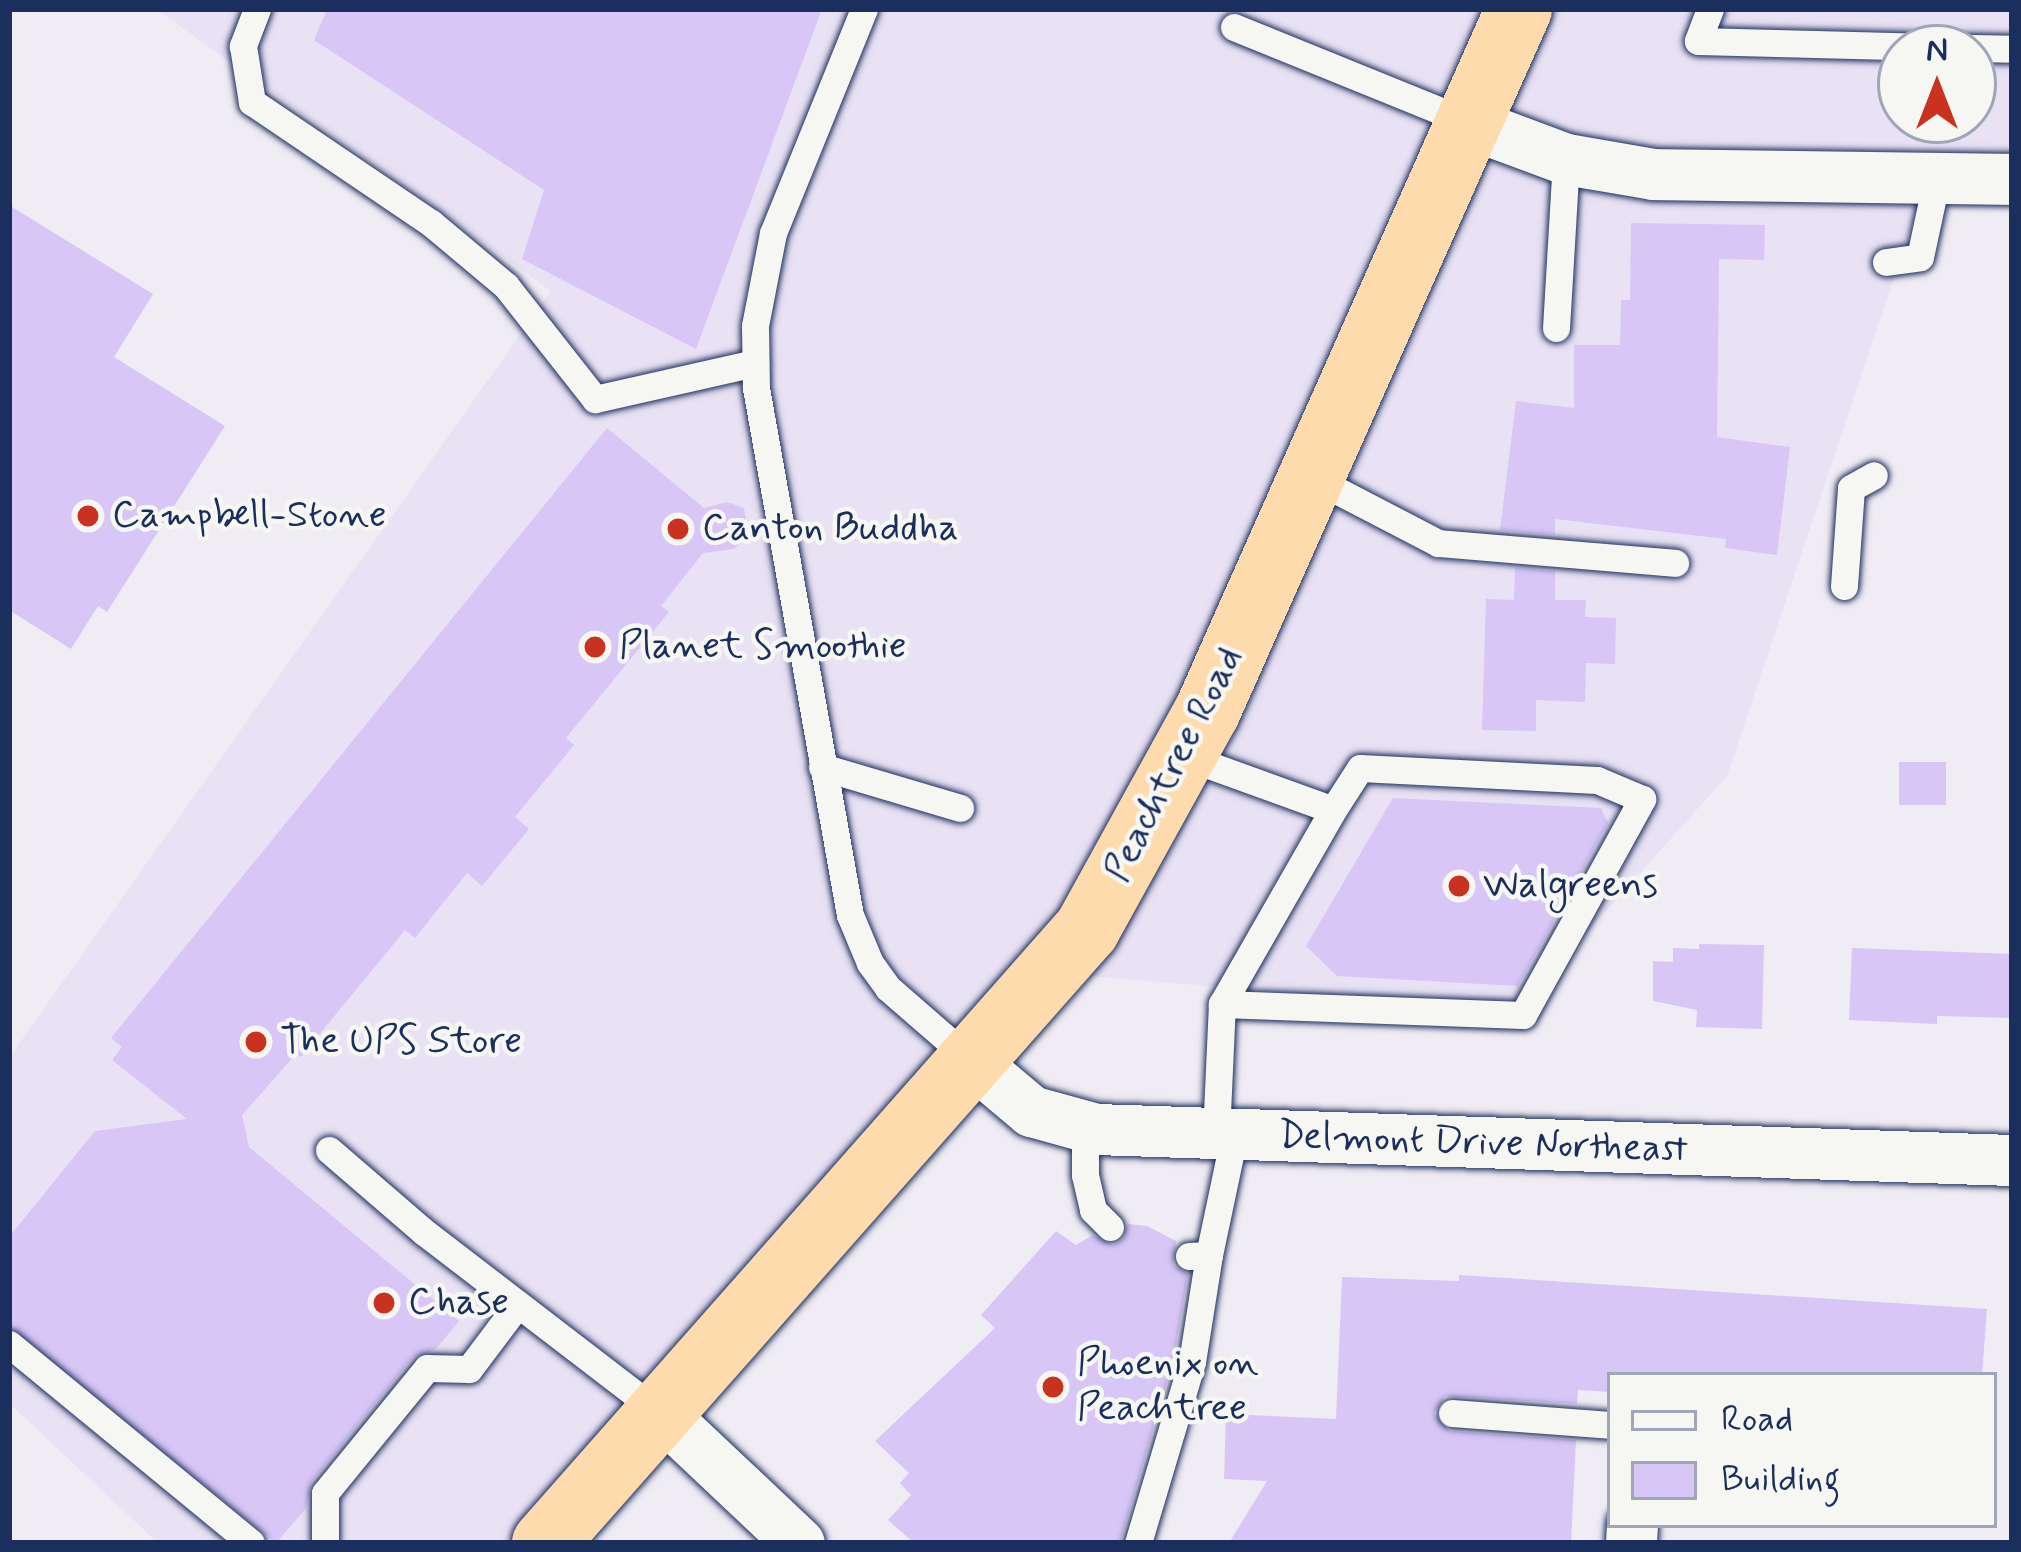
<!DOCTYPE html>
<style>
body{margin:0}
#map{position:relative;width:2021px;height:1552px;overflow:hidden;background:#f0ecf3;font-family:Mynerve,sans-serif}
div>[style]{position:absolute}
.built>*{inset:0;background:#e9e1f4}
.building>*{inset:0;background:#d8c6f7;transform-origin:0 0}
.roads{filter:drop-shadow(0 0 3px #1b2f5e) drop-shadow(0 0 3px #1b2f5e)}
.lane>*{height:27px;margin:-13.5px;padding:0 13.5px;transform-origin:13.5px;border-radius:13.5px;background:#f6f6f2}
.street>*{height:51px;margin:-25.5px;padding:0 25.5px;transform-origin:25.5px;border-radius:25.5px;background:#f6f6f2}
.highway>*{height:66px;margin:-33px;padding:0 33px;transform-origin:33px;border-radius:33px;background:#fedbac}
.dots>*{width:33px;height:33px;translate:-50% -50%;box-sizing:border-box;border:6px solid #f6f6f2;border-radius:50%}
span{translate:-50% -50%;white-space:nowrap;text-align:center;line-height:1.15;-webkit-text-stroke:9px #f6f6f2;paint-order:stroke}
.poi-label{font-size:39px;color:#1b2f5e}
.left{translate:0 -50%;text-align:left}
.street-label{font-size:39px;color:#1b2f5e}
.frame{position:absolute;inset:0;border:12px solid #1b2f5e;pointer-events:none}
.legend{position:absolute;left:1607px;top:1372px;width:390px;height:156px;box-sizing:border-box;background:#f6f6f2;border:3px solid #9ea6b7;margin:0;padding:15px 21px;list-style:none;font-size:36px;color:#1b2f5e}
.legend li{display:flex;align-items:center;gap:24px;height:60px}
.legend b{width:60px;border:3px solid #9ea6b7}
.north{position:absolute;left:1877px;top:24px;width:120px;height:120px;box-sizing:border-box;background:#f6f6f2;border:3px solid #9ea6b7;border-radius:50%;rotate:0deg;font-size:33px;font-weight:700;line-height:48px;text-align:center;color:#1b2f5e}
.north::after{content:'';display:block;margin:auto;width:42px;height:54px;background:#c8321e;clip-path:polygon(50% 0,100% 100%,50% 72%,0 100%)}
</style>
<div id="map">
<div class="built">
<i style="clip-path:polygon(evenodd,156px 9px,2012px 9px,2012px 182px,1933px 162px,1727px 776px,1515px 1012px,1017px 970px,521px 1543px,158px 1543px,9px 1403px,9px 1058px,551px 291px,156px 9px,1901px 48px,1973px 48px,1973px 120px,1901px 120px,1901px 48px)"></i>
</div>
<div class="building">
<i style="clip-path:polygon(327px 9px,822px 9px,696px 349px,522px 259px,544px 190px,314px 40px)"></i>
<i style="clip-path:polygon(9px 205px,153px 294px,114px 357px,225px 426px,107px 612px,98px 606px,71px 649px,9px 610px)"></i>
<i style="clip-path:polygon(1631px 223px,1765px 225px,1764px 260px,1719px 259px,1717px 437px,1790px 447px,1777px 555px,1725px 548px,1726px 539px,1555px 519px,1555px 535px,1500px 530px,1516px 401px,1574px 408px,1574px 345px,1620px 345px,1621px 300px,1630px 300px)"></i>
<i style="clip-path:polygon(607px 428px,704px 508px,727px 502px,744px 508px,748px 536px,734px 549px,703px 553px,661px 606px,669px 612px,566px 738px,574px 745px,515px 817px,529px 829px,482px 886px,467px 873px,415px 938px,405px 930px,301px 1057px,296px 1054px,242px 1115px,249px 1147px,459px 1321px,435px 1350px,413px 1357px,311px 1482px,307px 1507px,276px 1543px,9px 1326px,9px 1237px,95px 1131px,187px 1119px,112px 1060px,122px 1047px,111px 1038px)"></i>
<i style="clip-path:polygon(1515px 568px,1555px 571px,1555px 600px,1586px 600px,1585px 617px,1616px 618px,1615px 664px,1586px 663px,1585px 702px,1536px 700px,1536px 731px,1482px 730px,1486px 599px,1514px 600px)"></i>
<i style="left:1899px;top:762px;width:47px;height:43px"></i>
<i style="clip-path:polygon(1393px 798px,1601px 808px,1608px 823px,1518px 986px,1337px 976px,1306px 946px)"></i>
<i style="clip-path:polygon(1699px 944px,1764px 945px,1762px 1029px,1696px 1027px,1697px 1010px,1653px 1001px,1653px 961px,1673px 962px,1673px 948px,1699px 949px)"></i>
<i style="clip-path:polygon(1852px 948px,2012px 954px,2012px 1018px,1937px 1016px,1937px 1024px,1849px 1020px)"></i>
<i style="clip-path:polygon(1128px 1224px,1147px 1226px,1176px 1241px,1173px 1265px,1188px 1274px,1174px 1358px,1120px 1543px,914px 1543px,888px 1520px,911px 1495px,900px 1483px,909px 1473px,875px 1441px,995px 1328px,981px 1315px,1056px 1231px,1076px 1245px,1093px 1235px,1113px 1245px,1123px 1239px)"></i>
<i style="clip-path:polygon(1459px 1275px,1987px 1309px,1982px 1375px,1610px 1375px,1610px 1392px,1578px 1390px,1577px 1404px,1445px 1396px,1434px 1413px,1449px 1431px,1576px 1440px,1571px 1543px,1229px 1543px,1267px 1481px,1224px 1479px,1226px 1414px,1336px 1419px,1342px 1277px,1459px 1281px)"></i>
</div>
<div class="roads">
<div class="lane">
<i style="left:257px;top:9px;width:40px;rotate:111deg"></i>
<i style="left:243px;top:46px;width:57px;rotate:80.9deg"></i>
<i style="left:252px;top:102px;width:216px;rotate:34.1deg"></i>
<i style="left:431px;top:223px;width:98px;rotate:40deg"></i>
<i style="left:506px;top:286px;width:144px;rotate:51.8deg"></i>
<i style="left:595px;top:399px;width:164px;rotate:-12.7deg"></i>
<i style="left:864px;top:9px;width:242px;rotate:112.1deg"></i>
<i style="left:773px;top:233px;width:95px;rotate:101deg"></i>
<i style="left:755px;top:326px;width:62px;rotate:89.1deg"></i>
<i style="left:756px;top:388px;width:535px;rotate:79.89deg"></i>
<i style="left:850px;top:915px;width:52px;rotate:67.4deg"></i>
<i style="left:870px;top:963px;width:31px;rotate:54deg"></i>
<i style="left:888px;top:988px;width:113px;rotate:41deg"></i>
<i style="left:1710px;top:9px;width:34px;rotate:111deg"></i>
<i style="left:1698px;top:41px;width:272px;rotate:1.5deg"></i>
<i style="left:1234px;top:27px;width:253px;rotate:22.1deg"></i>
<i style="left:1973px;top:48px;width:39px;rotate:1deg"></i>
<i style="left:1886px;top:262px;width:34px;rotate:-8deg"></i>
<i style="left:1920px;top:257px;width:81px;rotate:-77.9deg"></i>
<i style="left:1556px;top:328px;width:169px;rotate:-86.6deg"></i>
<i style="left:1313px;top:478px;width:141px;rotate:27.5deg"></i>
<i style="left:1438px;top:543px;width:238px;rotate:4.8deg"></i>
<i style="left:1844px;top:586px;width:98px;rotate:-85.9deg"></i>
<i style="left:1851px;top:488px;width:26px;rotate:-29deg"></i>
<i style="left:1184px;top:756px;width:158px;rotate:19.9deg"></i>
<i style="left:1333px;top:810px;width:224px;rotate:119.8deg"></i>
<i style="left:822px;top:767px;width:144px;rotate:16.5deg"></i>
<i style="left:1085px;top:1126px;width:49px;rotate:90deg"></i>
<i style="left:1085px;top:1175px;width:36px;rotate:77deg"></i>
<i style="left:1093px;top:1210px;width:24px;rotate:45deg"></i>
<i style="left:1216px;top:1135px;width:131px;rotate:-87.4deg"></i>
<i style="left:1222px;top:1004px;width:301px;rotate:2.1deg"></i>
<i style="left:1523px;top:1015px;width:247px;rotate:-61.1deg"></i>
<i style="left:1642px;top:799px;width:49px;rotate:-157.1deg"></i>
<i style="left:1597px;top:780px;width:237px;rotate:-177.1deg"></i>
<i style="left:1360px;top:768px;width:50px;rotate:122.7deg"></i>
<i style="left:329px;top:1150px;width:125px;rotate:40.8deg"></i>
<i style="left:424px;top:1232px;width:296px;rotate:37.5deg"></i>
<i style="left:1189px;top:1256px;width:20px;rotate:-3deg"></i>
<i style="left:1209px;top:1255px;width:122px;rotate:-78.1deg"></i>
<i style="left:9px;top:1344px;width:313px;rotate:39.4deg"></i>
<i style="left:1452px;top:1413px;width:158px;rotate:4.3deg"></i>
<i style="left:325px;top:1539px;width:46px;rotate:-90deg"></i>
<i style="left:325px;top:1493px;width:161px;rotate:-50.8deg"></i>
<i style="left:427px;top:1368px;width:42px;rotate:1.4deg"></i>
<i style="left:469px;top:1369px;width:81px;rotate:-53deg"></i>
<i style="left:1138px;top:1543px;width:189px;rotate:-73.4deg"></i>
<i style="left:1192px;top:1362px;width:108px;rotate:-81deg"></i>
</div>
<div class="street">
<i style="left:1472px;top:124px;width:100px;rotate:20.4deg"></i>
<i style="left:1566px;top:159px;width:88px;rotate:9.8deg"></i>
<i style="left:1653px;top:174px;width:359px;rotate:0.8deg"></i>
<i style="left:974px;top:1063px;width:75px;rotate:40.1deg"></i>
<i style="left:1031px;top:1111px;width:67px;rotate:15.5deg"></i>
<i style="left:1096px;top:1129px;width:917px;rotate:1.94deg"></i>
<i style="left:662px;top:1414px;width:188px;rotate:43.3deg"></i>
<i style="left:1631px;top:1543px;width:18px;rotate:-87deg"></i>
</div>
<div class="highway">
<i style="left:545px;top:1543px;width:819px;rotate:-48.56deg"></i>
<i style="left:1087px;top:929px;width:248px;rotate:-61.1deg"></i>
<i style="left:1207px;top:712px;width:769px;rotate:-66.07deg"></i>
</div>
</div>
<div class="dots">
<i style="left:88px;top:516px;background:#c8321e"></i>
<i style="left:678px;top:529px;background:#c8321e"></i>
<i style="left:595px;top:647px;background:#c8321e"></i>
<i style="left:1459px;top:886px;background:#c8321e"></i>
<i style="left:256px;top:1042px;background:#c8321e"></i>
<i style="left:384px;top:1303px;background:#c8321e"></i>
<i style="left:1053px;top:1387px;background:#c8321e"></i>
</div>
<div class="poi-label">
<span class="left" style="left:112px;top:516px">Campbell-Stone</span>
<span class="left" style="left:702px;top:529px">Canton Buddha</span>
<span class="left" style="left:619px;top:647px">Planet Smoothie</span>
<span class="left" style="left:1483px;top:886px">Walgreens</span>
<span class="left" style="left:280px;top:1042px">The UPS Store</span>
<span class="left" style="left:408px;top:1303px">Chase</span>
<span class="left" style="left:1077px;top:1387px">Phoenix on<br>Peachtree</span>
</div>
<div class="street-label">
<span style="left:1175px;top:765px;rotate:-63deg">Peachtree Road</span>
<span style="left:1483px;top:1144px;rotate:2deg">Delmont Drive Northeast</span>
</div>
<div class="frame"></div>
<ul class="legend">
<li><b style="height:15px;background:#f6f6f2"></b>Road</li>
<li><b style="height:33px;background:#d8c6f7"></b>Building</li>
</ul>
<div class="north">N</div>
</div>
